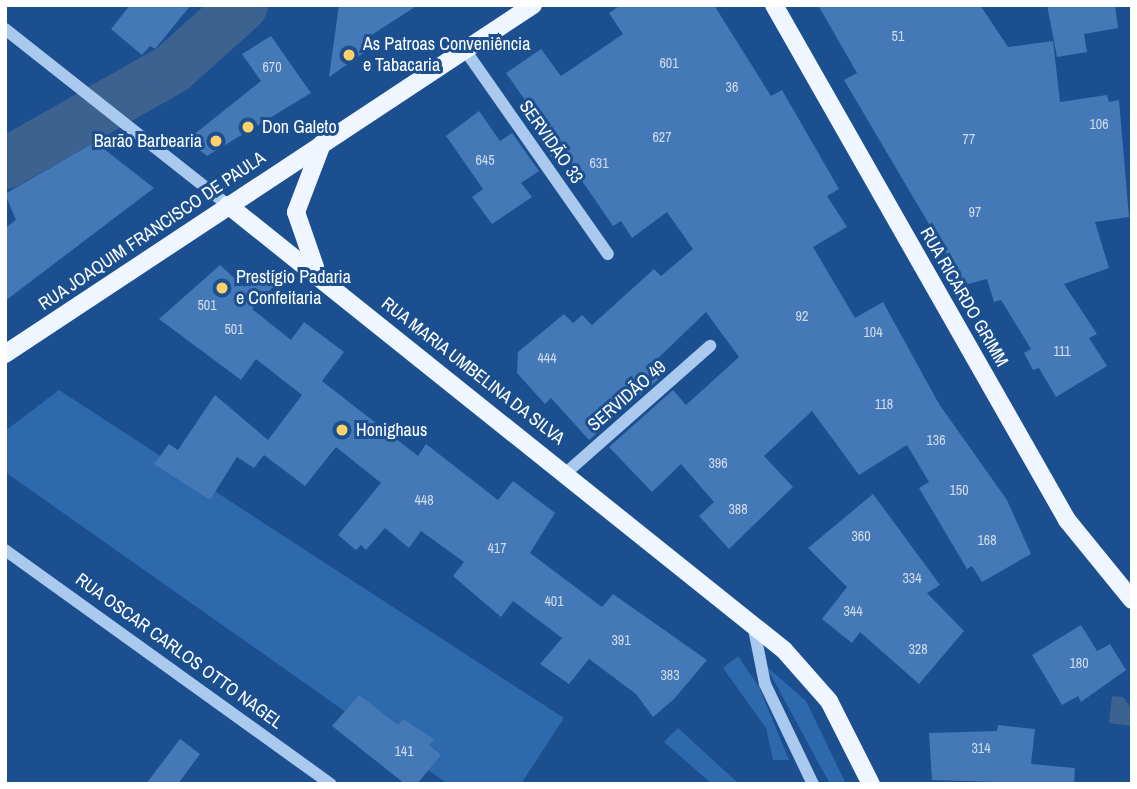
<!DOCTYPE html>
<meta charset="utf-8">
<style>
body{margin:0}
#map{position:relative;width:1137px;height:789px;overflow:hidden;background:#1b4f8f;font-family:"Archivo Narrow",sans-serif}
div>[style]{position:absolute}
.green>*{inset:0;background:#2e69ad}
.water>*{inset:0;background:#3c6290}
.river>*{height:51px;margin:-25.5px;padding:0 25.5px;transform-origin:25.5px;border-radius:25.5px;background:#3c6290}
.building>*{inset:0;background:#4478b7}
.minor>*{height:12px;margin:-6px;padding:0 6px;transform-origin:6px;border-radius:6px;background:#a9c9ee}
.major>*{height:18px;margin:-9px;padding:0 9px;transform-origin:9px;border-radius:9px;background:#f0f6ff}
.dots>*{width:19px;height:19px;translate:-50% -50%;box-sizing:border-box;border:4px solid #1b4f8f;border-radius:50%}
span{translate:-50% -50%;white-space:nowrap;text-align:center;line-height:1.15;-webkit-text-stroke:6px #1b4f8f;paint-order:stroke}
.number-label{font-size:14px;color:#d0dded}
.number-label span{-webkit-text-stroke-width:0}
.poi-label{font-size:18px;color:#fff}
.left{translate:0 -50%;text-align:left}
.right{translate:-100% -50%;text-align:right}
.street-label{font-size:18px;color:#fff}
.frame{position:absolute;inset:0;border:7px solid #fff;pointer-events:none}
</style>
<div id="map">
<div class="green">
<i style="clip-path:polygon(59px 390px,564px 718px,521px 784px,448px 784px,5px 472px,5px 431px)"></i>
<i style="clip-path:polygon(738px 656px,759px 687px,789px 760px,773px 760px,766px 728px,723px 668px)"></i>
<i style="clip-path:polygon(766px 666px,806px 701px,846px 784px,830px 784px)"></i>
<i style="clip-path:polygon(678px 728px,739px 784px,712px 784px,664px 742px)"></i>
</div>
<div class="water">
<i style="clip-path:polygon(1112px 696px,1123px 697px,1132px 710px,1132px 726px,1109px 723px)"></i>
</div>
<div class="river">
<i style="left:5px;top:163px;width:192px;rotate:-29.6deg"></i>
<i style="left:172px;top:68px;width:94px;rotate:-42deg"></i>
</div>
<div class="building">
<i style="clip-path:polygon(130px 5px,191px 5px,155px 49px,150px 46px,142px 55px,111px 29px)"></i>
<i style="clip-path:polygon(339px 5px,418px 5px,370px 36px,375px 45px,329px 77px)"></i>
<i style="clip-path:polygon(621px 5px,714px 5px,771px 96px,782px 90px,839px 189px,827px 196px,847px 227px,813px 247px,855px 318px,883px 302px,939px 404px,1007px 500px,1031px 554px,982px 582px,972px 566px,967px 569px,919px 488px,929px 482px,907px 445px,859px 475px,812px 411px,764px 456px,793px 487px,729px 549px,699px 516px,714px 502px,681px 464px,652px 492px,609px 447px,673px 390px,686px 405px,739px 357px,706px 312px,651px 365px,661px 377px,589px 440px,551px 398px,545px 404px,517px 373px,518px 352px,564px 314px,573px 323px,582px 315px,592px 325px,654px 269px,661px 276px,693px 249px,667px 212px,632px 238px,621px 221px,613px 226px,563px 153px,553px 160px,527px 122px,536px 116px,506px 73px,541px 49px,561px 76px,623px 34px,609px 13px)"></i>
<i style="clip-path:polygon(818px 5px,980px 5px,1008px 47px,1053px 41px,1060px 102px,1107px 95px,1109px 102px,1119px 100px,1129px 217px,1095px 222px,1109px 268px,1064px 284px,1097px 334px,1089px 338px,1107px 366px,1056px 397px,1039px 368px,1033px 370px,1024px 353px,1031px 349px,1001px 300px,994px 302px,987px 279px,965px 285px,844px 80px,857px 73px)"></i>
<i style="clip-path:polygon(1047px 5px,1115px 5px,1118px 28px,1084px 34px,1087px 52px,1057px 57px)"></i>
<i style="clip-path:polygon(271px 36px,311px 93px,207px 156px,187px 140px,261px 81px,242px 54px)"></i>
<i style="clip-path:polygon(479px 111px,500px 141px,512px 133px,539px 171px,521px 183px,532px 197px,492px 224px,472px 197px,483px 189px,446px 136px)"></i>
<i style="clip-path:polygon(95px 142px,154px 188px,5px 301px,5px 228px,16px 220px,5px 194px)"></i>
<i style="clip-path:polygon(220px 265px,244px 287px,259px 271px,276px 284px,252px 309px,291px 340px,304px 322px,344px 352px,322px 381px,418px 456px,426px 444px,498px 500px,513px 481px,555px 513px,530px 553px,602px 607px,613px 594px,707px 660px,674px 699px,653px 717px,636px 694px,589px 659px,569px 684px,540px 664px,562px 638px,513px 601px,501px 617px,453px 576px,464px 562px,421px 531px,409px 548px,385px 528px,366px 550px,361px 545px,356px 550px,338px 535px,381px 483px,336px 447px,305px 486px,264px 455px,254px 468px,237px 457px,210px 500px,154px 464px,169px 444px,178px 450px,215px 395px,268px 440px,302px 395px,256px 359px,241px 380px,159px 319px)"></i>
<i style="clip-path:polygon(873px 494px,940px 585px,927px 593px,964px 631px,919px 684px,860px 632px,852px 643px,822px 619px,847px 587px,808px 548px)"></i>
<i style="clip-path:polygon(1081px 625px,1097px 651px,1110px 644px,1126px 670px,1081px 702px,1078px 696px,1062px 705px,1032px 655px)"></i>
<i style="clip-path:polygon(359px 695px,398px 725px,403px 719px,434px 739px,429px 745px,441px 755px,417px 784px,405px 784px,332px 726px)"></i>
<i style="clip-path:polygon(998px 725px,1035px 729px,1031px 764px,1075px 768px,1074px 784px,932px 780px,929px 733px,997px 731px)"></i>
<i style="clip-path:polygon(180px 739px,200px 754px,178px 784px,146px 784px)"></i>
</div>
<div class="minor">
<i style="left:5px;top:29px;width:284px;rotate:38.3deg"></i>
<i style="left:465px;top:50px;width:249px;rotate:55deg"></i>
<i style="left:567px;top:472px;width:191px;rotate:-41.4deg"></i>
<i style="left:5px;top:550px;width:401px;rotate:35.7deg"></i>
<i style="left:753px;top:624px;width:61px;rotate:78.7deg"></i>
<i style="left:765px;top:684px;width:111px;rotate:64.4deg"></i>
</div>
<div class="major">
<i style="left:774px;top:5px;width:593px;rotate:60.36deg"></i>
<i style="left:1067px;top:520px;width:103px;rotate:50.9deg"></i>
<i style="left:228px;top:205px;width:712px;rotate:38.67deg"></i>
<i style="left:784px;top:650px;width:68px;rotate:48.6deg"></i>
<i style="left:829px;top:701px;width:93px;rotate:63.2deg"></i>
<i style="left:315px;top:267px;width:58px;rotate:-109.1deg"></i>
<i style="left:296px;top:212px;width:73px;rotate:-69.1deg"></i>
<i style="left:5px;top:354px;width:633px;rotate:-33.46deg"></i>
</div>
<div class="dots">
<i style="left:349px;top:55px;background:#ffd166"></i>
<i style="left:248px;top:127px;background:#ffd166"></i>
<i style="left:216px;top:141px;background:#ffd166"></i>
<i style="left:222px;top:288px;background:#ffd166"></i>
<i style="left:342px;top:430px;background:#ffd166"></i>
</div>
<div class="number-label">
<span style="left:898px;top:36px">51</span>
<span style="left:669px;top:63px">601</span>
<span style="left:272px;top:67px">670</span>
<span style="left:732px;top:87px">36</span>
<span style="left:1099px;top:124px">106</span>
<span style="left:662px;top:137px">627</span>
<span style="left:969px;top:139px">77</span>
<span style="left:485px;top:160px">645</span>
<span style="left:599px;top:163px">631</span>
<span style="left:975px;top:212px">97</span>
<span style="left:207px;top:305px">501</span>
<span style="left:802px;top:316px">92</span>
<span style="left:234px;top:329px">501</span>
<span style="left:873px;top:332px">104</span>
<span style="left:1062px;top:351px">111</span>
<span style="left:547px;top:358px">444</span>
<span style="left:884px;top:404px">118</span>
<span style="left:936px;top:440px">136</span>
<span style="left:718px;top:463px">396</span>
<span style="left:959px;top:490px">150</span>
<span style="left:424px;top:500px">448</span>
<span style="left:738px;top:509px">388</span>
<span style="left:861px;top:536px">360</span>
<span style="left:987px;top:540px">168</span>
<span style="left:497px;top:548px">417</span>
<span style="left:912px;top:578px">334</span>
<span style="left:554px;top:601px">401</span>
<span style="left:853px;top:611px">344</span>
<span style="left:621px;top:640px">391</span>
<span style="left:918px;top:649px">328</span>
<span style="left:1079px;top:663px">180</span>
<span style="left:670px;top:675px">383</span>
<span style="left:981px;top:748px">314</span>
<span style="left:404px;top:751px">141</span>
</div>
<div class="poi-label">
<span class="left" style="left:363px;top:55px">As Patroas Conveniência<br>e Tabacaria</span>
<span class="left" style="left:262px;top:127px">Don Galeto</span>
<span class="right" style="left:202px;top:141px">Barão Barbearia</span>
<span class="left" style="left:236px;top:288px">Prestígio Padaria<br>e Confeitaria</span>
<span class="left" style="left:356px;top:430px">Honighaus</span>
</div>
<div class="street-label">
<span style="left:551px;top:142px;rotate:55deg">SERVIDÃO 33</span>
<span style="left:152px;top:231px;rotate:-34deg">RUA JOAQUIM FRANCISCO DE PAULA</span>
<span style="left:964px;top:297px;rotate:60deg">RUA RICARDO GRIMM</span>
<span style="left:473px;top:371px;rotate:38deg">RUA MARIA UMBELINA DA SILVA</span>
<span style="left:627px;top:396px;rotate:-41deg">SERVIDÃO 49</span>
<span style="left:179px;top:651px;rotate:36deg">RUA OSCAR CARLOS OTTO NAGEL</span>
</div>
<div class="frame"></div>
</div>
